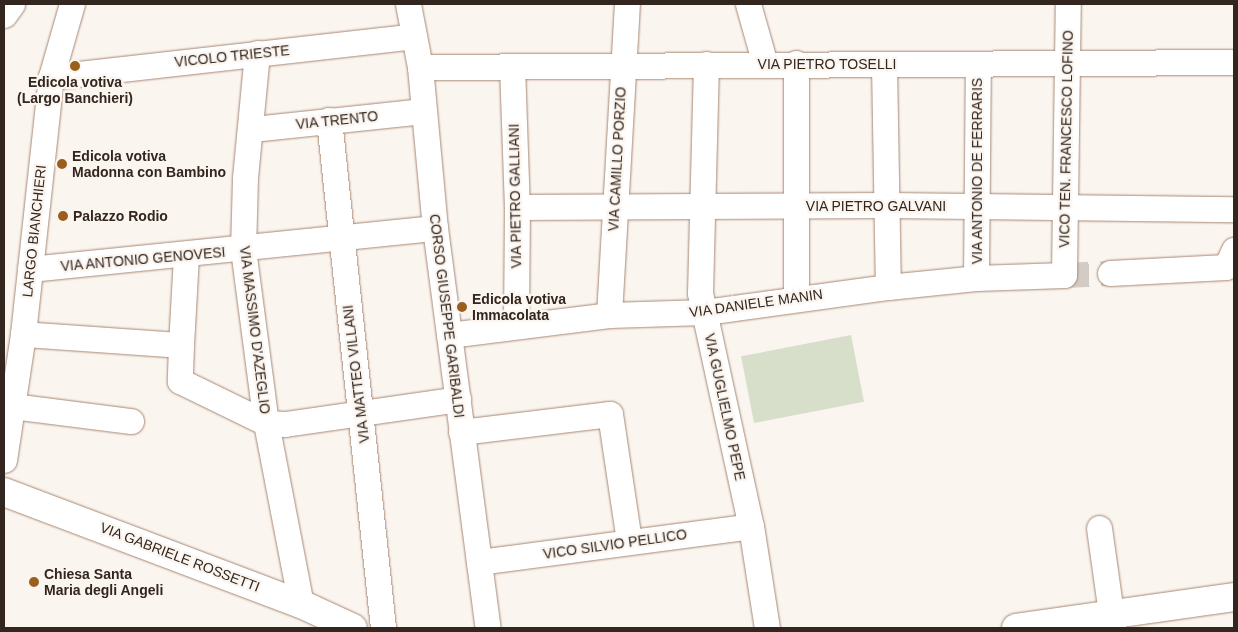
<!DOCTYPE html>
<style>
body{margin:0}
#map{position:relative;width:1238px;height:632px;overflow:hidden;background:#fbf5f0;font-family:Arial,sans-serif}
div>[style]{position:absolute}
.green>*{inset:0;background:#d7dfcb;transform-origin:0 0}
.street-tunnel>*{height:25px;margin-top:-12.5px;transform-origin:0;background:repeating-linear-gradient(90deg,#d3ccc6 0 25px,transparent 0 37px)}
.roads{filter:drop-shadow(0 0 1px #a68872) drop-shadow(0 0 1px #a68872)}
.street>*{height:25px;margin:-12.5px;padding:0 12.5px;transform-origin:12.5px;border-radius:12.5px;background:#fff}
.secondary>*{height:28px;margin:-14px;padding:0 14px;transform-origin:14px;border-radius:14px;background:#fff}
.dots>*{width:14px;height:14px;translate:-50% -50%;box-sizing:border-box;border:2px solid #fbf5f0;border-radius:50%}
span{translate:-50% -50%;white-space:nowrap;text-align:center;line-height:1.15;-webkit-text-stroke:4.5px #fbf5f0;paint-order:stroke}
.street-label{font-size:14px;color:#33261e}
.poi-label{font-size:14px;color:#33261e;font-weight:700}
.left{translate:0 -50%;text-align:left}
.frame{position:absolute;inset:0;border:5px solid #33261e;pointer-events:none}
</style>
<div id="map">
<div class="green">
<i style="left:851px;top:335px;width:68px;height:112px;rotate:79deg"></i>
</div>
<div class="street-tunnel">
<i style="left:1064px;top:275px;width:46px;rotate:-2.5deg"></i>
</div>
<div class="roads">
<div class="street">
<i style="left:408px;top:4px;width:64px;rotate:79.2deg"></i>
<i style="left:420px;top:67px;width:162px;rotate:84.7deg"></i>
<i style="left:435px;top:228px;width:403px;rotate:82.5deg"></i>
<i style="left:748px;top:4px;width:62px;rotate:74.2deg"></i>
<i style="left:4px;top:15px;width:14px;rotate:-54deg"></i>
<i style="left:257px;top:53px;width:126px;rotate:95.5deg"></i>
<i style="left:245px;top:178px;width:71px;rotate:91.6deg"></i>
<i style="left:243px;top:249px;width:176px;rotate:82.5deg"></i>
<i style="left:266px;top:423px;width:184px;rotate:79.1deg"></i>
<i style="left:796px;top:63px;width:234px;rotate:90deg"></i>
<i style="left:706px;top:64px;width:229px;rotate:91.5deg"></i>
<i style="left:700px;top:293px;width:239px;rotate:77.7deg"></i>
<i style="left:751px;top:526px;width:103px;rotate:81.1deg"></i>
<i style="left:884px;top:64px;width:223px;rotate:89deg"></i>
<i style="left:512px;top:66px;width:141px;rotate:88deg"></i>
<i style="left:517px;top:207px;width:119px;rotate:90.5deg"></i>
<i style="left:420px;top:67px;width:814px;rotate:-0.35deg"></i>
<i style="left:51px;top:77px;width:365px;rotate:-6.4deg"></i>
<i style="left:329px;top:120px;width:511px;rotate:83.93deg"></i>
<i style="left:252px;top:129px;width:172px;rotate:-6deg"></i>
<i style="left:517px;top:207px;width:370px;rotate:-0.3deg"></i>
<i style="left:887px;top:205px;width:347px;rotate:0.7deg"></i>
<i style="left:30px;top:269px;width:407px;rotate:-5.8deg"></i>
<i style="left:1110px;top:273px;width:116px;rotate:-3deg"></i>
<i style="left:1226px;top:267px;width:19px;rotate:-65deg"></i>
<i style="left:976px;top:278px;width:214px;rotate:-89.5deg"></i>
<i style="left:609px;top:315px;width:312px;rotate:-86.7deg"></i>
<i style="left:23px;top:334px;width:158px;rotate:4deg"></i>
<i style="left:181px;top:345px;width:90px;rotate:-86.8deg"></i>
<i style="left:449px;top:335px;width:161px;rotate:-7.1deg"></i>
<i style="left:609px;top:315px;width:96px;rotate:-1.8deg"></i>
<i style="left:705px;top:312px;width:185px;rotate:-7.8deg"></i>
<i style="left:888px;top:287px;width:88px;rotate:-5.8deg"></i>
<i style="left:976px;top:278px;width:88px;rotate:-2deg"></i>
<i style="left:1064px;top:275px;width:271px;rotate:-89.2deg"></i>
<i style="left:181px;top:345px;width:36px;rotate:92deg"></i>
<i style="left:180px;top:381px;width:96px;rotate:26deg"></i>
<i style="left:266px;top:423px;width:19px;rotate:3deg"></i>
<i style="left:285px;top:424px;width:175px;rotate:-8.2deg"></i>
<i style="left:12px;top:406px;width:120px;rotate:7.2deg"></i>
<i style="left:461px;top:432px;width:150px;rotate:-6.9deg"></i>
<i style="left:610px;top:414px;width:128px;rotate:81.5deg"></i>
<i style="left:4px;top:460px;width:127px;rotate:-81.4deg"></i>
<i style="left:23px;top:334px;width:259px;rotate:-83.8deg"></i>
<i style="left:51px;top:77px;width:76px;rotate:-74deg"></i>
<i style="left:1099px;top:528px;width:101px;rotate:82deg"></i>
<i style="left:479px;top:562px;width:274px;rotate:-7.5deg"></i>
</div>
<div class="secondary">
<i style="left:4px;top:492px;width:317px;rotate:20.7deg"></i>
<i style="left:301px;top:604px;width:57px;rotate:24.8deg"></i>
<i style="left:1016px;top:628px;width:220px;rotate:-8.1deg"></i>
</div>
</div>
<div class="dots">
<i style="left:75px;top:66px;background:#9a5f1f"></i>
<i style="left:62px;top:164px;background:#9a5f1f"></i>
<i style="left:63px;top:216px;background:#9a5f1f"></i>
<i style="left:462px;top:307px;background:#9a5f1f"></i>
<i style="left:34px;top:582px;background:#9a5f1f"></i>
</div>
<div class="street-label">
<span style="left:232px;top:56px;rotate:-6deg">VICOLO TRIESTE</span>
<span style="left:827px;top:64px">VIA PIETRO TOSELLI</span>
<span style="left:337px;top:120px;rotate:-6deg">VIA TRENTO</span>
<span style="left:1066px;top:139px;rotate:-89deg">VICO TEN. FRANCESCO LOFINO</span>
<span style="left:617px;top:159px;rotate:-87deg">VIA CAMILLO PORZIO</span>
<span style="left:977px;top:171px;rotate:-90deg">VIA ANTONIO DE FERRARIS</span>
<span style="left:515px;top:196px;rotate:-91deg">VIA PIETRO GALLIANI</span>
<span style="left:876px;top:206px">VIA PIETRO GALVANI</span>
<span style="left:34px;top:231px;rotate:-84deg">LARGO BIANCHIERI</span>
<span style="left:143px;top:259px;rotate:-5deg">VIA ANTONIO GENOVESI</span>
<span style="left:756px;top:303px;rotate:-8deg">VIA DANIELE MANIN</span>
<span style="left:447px;top:316px;rotate:83deg">CORSO GIUSEPPE GARIBALDI</span>
<span style="left:255px;top:330px;rotate:83deg">VIA MASSIMO D'AZEGLIO</span>
<span style="left:356px;top:374px;rotate:-97deg">VIA MATTEO VILLANI</span>
<span style="left:725px;top:407px;rotate:78deg">VIA GUGLIELMO PEPE</span>
<span style="left:615px;top:544px;rotate:-8deg">VICO SILVIO PELLICO</span>
<span style="left:180px;top:557px;rotate:21deg">VIA GABRIELE ROSSETTI</span>
</div>
<div class="poi-label">
<span style="left:75px;top:90px">Edicola votiva<br>(Largo Banchieri)</span>
<span class="left" style="left:72px;top:164px">Edicola votiva<br>Madonna con Bambino</span>
<span class="left" style="left:73px;top:216px">Palazzo Rodio</span>
<span class="left" style="left:472px;top:307px">Edicola votiva<br>Immacolata</span>
<span class="left" style="left:44px;top:582px">Chiesa Santa<br>Maria degli Angeli</span>
</div>
<div class="frame"></div>
</div>
